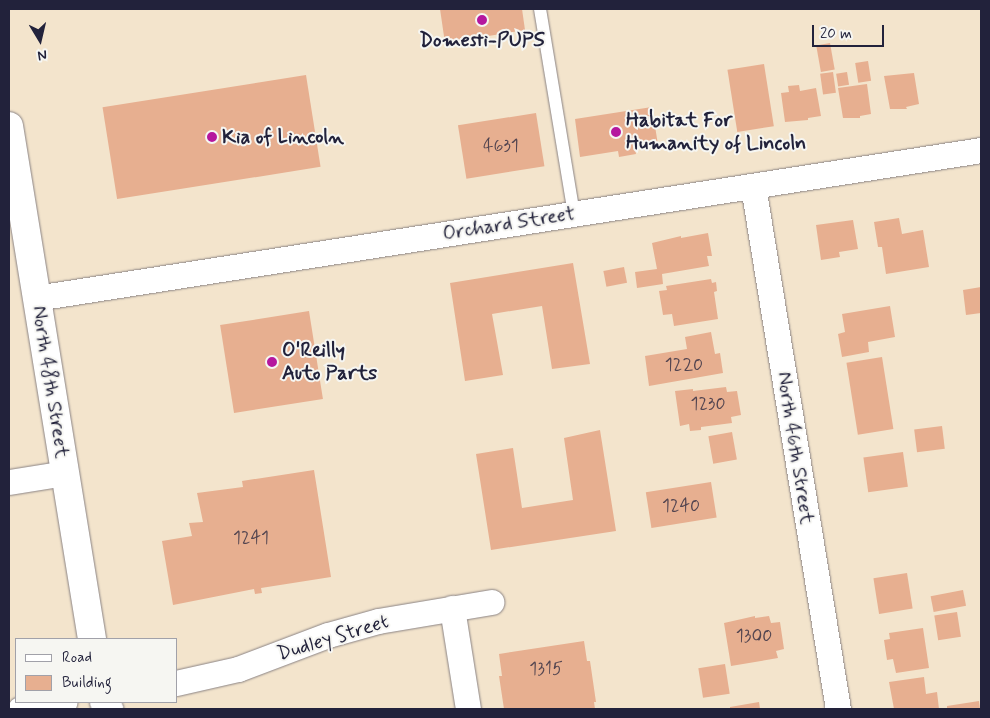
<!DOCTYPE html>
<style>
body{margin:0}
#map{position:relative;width:990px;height:718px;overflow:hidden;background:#f3e4cc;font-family:Mynerve,sans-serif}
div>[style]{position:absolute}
.building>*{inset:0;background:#e7af90;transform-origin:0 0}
.roads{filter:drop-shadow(0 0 1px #8a8384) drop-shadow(0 0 1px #8a8384)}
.lane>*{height:12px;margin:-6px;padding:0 6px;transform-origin:6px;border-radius:6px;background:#fff}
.street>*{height:25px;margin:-12.5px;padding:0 12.5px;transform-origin:12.5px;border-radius:12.5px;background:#fff}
.secondary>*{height:28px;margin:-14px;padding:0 14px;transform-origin:14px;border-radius:14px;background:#fff}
.dots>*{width:14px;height:14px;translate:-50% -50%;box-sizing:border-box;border:2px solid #f6f6f2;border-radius:50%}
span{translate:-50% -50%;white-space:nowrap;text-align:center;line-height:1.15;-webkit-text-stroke:4px #f6f6f2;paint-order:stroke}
.number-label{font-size:18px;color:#534550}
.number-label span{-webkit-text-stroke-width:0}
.poi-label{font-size:20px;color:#22223b;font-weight:700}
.left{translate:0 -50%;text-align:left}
.street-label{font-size:20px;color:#22223b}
.frame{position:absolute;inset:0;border:10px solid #22223b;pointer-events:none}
.legend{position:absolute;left:15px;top:638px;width:162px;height:65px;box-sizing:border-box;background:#f6f6f2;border:1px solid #a1a1a9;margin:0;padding:6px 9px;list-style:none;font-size:15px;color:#22223b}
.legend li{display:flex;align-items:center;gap:10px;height:25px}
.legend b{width:25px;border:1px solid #a1a1a9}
.north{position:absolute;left:15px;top:15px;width:50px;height:50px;-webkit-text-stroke:4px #f6f6f2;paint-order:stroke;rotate:171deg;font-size:14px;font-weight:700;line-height:20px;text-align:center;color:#22223b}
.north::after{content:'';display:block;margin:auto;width:18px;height:22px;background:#22223b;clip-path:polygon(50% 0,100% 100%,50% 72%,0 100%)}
.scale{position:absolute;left:812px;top:25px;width:72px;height:22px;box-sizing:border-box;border:2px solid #22223b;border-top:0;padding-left:6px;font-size:15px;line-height:18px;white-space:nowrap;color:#22223b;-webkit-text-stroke:4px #f6f6f2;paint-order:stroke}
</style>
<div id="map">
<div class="building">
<i style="clip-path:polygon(440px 9px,522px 9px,525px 30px,445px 43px)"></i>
<i style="left:830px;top:43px;width:27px;height:14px;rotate:80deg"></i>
<i style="left:868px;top:61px;width:20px;height:13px;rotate:81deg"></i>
<i style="left:764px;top:64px;width:63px;height:37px;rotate:81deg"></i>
<i style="left:833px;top:72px;width:21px;height:13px;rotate:82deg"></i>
<i style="left:847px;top:72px;width:13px;height:11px;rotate:81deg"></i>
<i style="clip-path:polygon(914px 73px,919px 104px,906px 107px,907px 109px,890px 109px,884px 76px)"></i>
<i style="left:306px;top:75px;width:93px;height:206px;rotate:81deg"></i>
<i style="clip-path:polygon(867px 84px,871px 114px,860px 116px,860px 118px,843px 118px,838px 88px)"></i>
<i style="clip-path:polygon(799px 85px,800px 91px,816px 88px,821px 116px,808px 118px,808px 120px,785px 122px,781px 93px,789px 92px,788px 86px)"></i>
<i style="clip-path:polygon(652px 107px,658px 145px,635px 149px,636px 154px,619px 157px,618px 151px,580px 157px,575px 119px)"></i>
<i style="left:536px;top:113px;width:54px;height:79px;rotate:81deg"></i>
<i style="clip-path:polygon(899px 218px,902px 234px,923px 230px,929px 267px,886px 274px,882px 247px,878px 247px,874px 222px)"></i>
<i style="clip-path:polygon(853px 220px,858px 249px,839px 252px,840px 257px,821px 260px,816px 225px)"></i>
<i style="clip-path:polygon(708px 233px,712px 256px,707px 256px,709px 266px,662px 274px,663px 284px,637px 288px,635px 272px,657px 269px,652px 243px,681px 236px,681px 238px)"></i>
<i style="clip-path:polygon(573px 263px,590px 364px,552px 369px,542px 306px,492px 314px,503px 375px,465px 381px,450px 283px)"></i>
<i style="left:624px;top:267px;width:16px;height:21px;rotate:79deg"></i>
<i style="clip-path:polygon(711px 279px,712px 283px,716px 282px,717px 291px,714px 292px,718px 319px,674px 326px,672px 314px,663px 315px,659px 291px,667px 290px,666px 286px)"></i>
<i style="clip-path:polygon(981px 287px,981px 313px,966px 315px,963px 290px)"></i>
<i style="clip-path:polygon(890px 306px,895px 337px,868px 342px,869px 352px,842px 357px,838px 334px,845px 332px,842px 314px)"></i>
<i style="left:309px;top:311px;width:89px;height:90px;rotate:81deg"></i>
<i style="clip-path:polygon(711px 332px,715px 354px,720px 353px,723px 373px,649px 386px,645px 356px,687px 349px,685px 337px)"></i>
<i style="left:882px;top:357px;width:73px;height:36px;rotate:81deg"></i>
<i style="clip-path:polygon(726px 387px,727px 392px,737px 391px,741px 415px,731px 417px,732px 423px,701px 427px,701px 430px,690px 431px,689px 424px,680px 426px,675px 391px,693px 389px,693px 391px)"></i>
<i style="left:942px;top:426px;width:23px;height:28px;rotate:83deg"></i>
<i style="clip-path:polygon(600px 430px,616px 531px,491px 550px,476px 454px,513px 448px,522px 508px,573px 500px,564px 438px)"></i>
<i style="left:732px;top:432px;width:28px;height:24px;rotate:80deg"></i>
<i style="left:903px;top:452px;width:35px;height:40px;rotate:82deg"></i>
<i style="clip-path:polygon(314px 470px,331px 577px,261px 588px,262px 593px,255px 594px,254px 589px,173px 605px,162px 541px,192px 536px,189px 523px,203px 522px,197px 493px,243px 487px,242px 481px)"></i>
<i style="left:711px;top:482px;width:36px;height:66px;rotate:81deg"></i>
<i style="left:907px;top:573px;width:36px;height:34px;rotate:81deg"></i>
<i style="left:963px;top:590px;width:16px;height:33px;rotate:79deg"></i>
<i style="left:957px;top:612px;width:25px;height:23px;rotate:81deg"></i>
<i style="clip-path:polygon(755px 616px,755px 618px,769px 616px,771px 623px,780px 622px,784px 649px,776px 651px,778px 658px,731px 666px,724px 623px)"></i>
<i style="clip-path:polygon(923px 628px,929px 668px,896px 673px,893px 659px,887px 660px,884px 640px,890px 639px,889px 633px)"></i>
<i style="clip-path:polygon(584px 641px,587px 661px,590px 661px,596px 702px,594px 702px,595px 709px,504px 709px,499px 676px,502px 676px,499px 654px)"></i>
<i style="left:725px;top:664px;width:30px;height:27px;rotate:81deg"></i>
<i style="clip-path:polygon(924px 677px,926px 694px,937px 692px,939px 709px,894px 709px,889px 682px)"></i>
<i style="clip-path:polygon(979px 701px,980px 709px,947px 709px,947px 706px)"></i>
<i style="clip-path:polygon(759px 702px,760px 709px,730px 709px,730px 707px)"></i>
</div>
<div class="roads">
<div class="lane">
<i style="left:540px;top:9px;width:208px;rotate:80.6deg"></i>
</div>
<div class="street">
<i style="left:753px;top:186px;width:530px;rotate:80.77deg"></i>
<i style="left:36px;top:298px;width:957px;rotate:-8.9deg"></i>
<i style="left:9px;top:482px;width:57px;rotate:-9.1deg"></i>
<i style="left:452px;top:608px;width:102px;rotate:81deg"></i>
<i style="left:176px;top:683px;width:64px;rotate:-12.7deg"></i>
<i style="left:238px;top:669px;width:96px;rotate:-20.7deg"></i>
<i style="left:328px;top:635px;width:52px;rotate:-15.6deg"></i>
<i style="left:378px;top:621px;width:115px;rotate:-9.5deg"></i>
<i style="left:20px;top:709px;width:45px;rotate:-9deg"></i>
</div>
<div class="secondary">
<i style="left:9px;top:126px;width:520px;rotate:80.81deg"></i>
<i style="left:104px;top:702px;width:9px;rotate:54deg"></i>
</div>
</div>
<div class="dots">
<i style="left:482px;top:20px;background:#b5179e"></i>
<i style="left:616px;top:132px;background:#b5179e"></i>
<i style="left:212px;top:137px;background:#b5179e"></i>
<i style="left:272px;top:362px;background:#b5179e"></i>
</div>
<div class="number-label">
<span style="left:501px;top:146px">4631</span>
<span style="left:684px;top:365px">1220</span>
<span style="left:708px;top:404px">1230</span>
<span style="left:681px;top:506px">1240</span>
<span style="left:251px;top:538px">1241</span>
<span style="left:754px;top:636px">1300</span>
<span style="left:546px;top:669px">1315</span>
</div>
<div class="poi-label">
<span style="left:482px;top:40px">Domesti-PUPS</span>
<span class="left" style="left:626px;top:132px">Habitat For<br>Humanity of Lincoln</span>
<span class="left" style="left:222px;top:137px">Kia of Lincoln</span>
<span class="left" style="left:282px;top:362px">O'Reilly<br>Auto Parts</span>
</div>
<div class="street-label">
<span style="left:509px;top:224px;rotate:-9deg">Orchard Street</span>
<span style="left:50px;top:382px;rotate:81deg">North 48th Street</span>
<span style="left:795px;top:448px;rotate:81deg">North 46th Street</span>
<span style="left:333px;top:638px;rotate:-17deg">Dudley Street</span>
</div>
<div class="frame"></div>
<ul class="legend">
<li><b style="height:6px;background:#fff"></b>Road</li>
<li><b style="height:14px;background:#e7af90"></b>Building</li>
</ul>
<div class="north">N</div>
<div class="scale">20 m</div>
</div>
